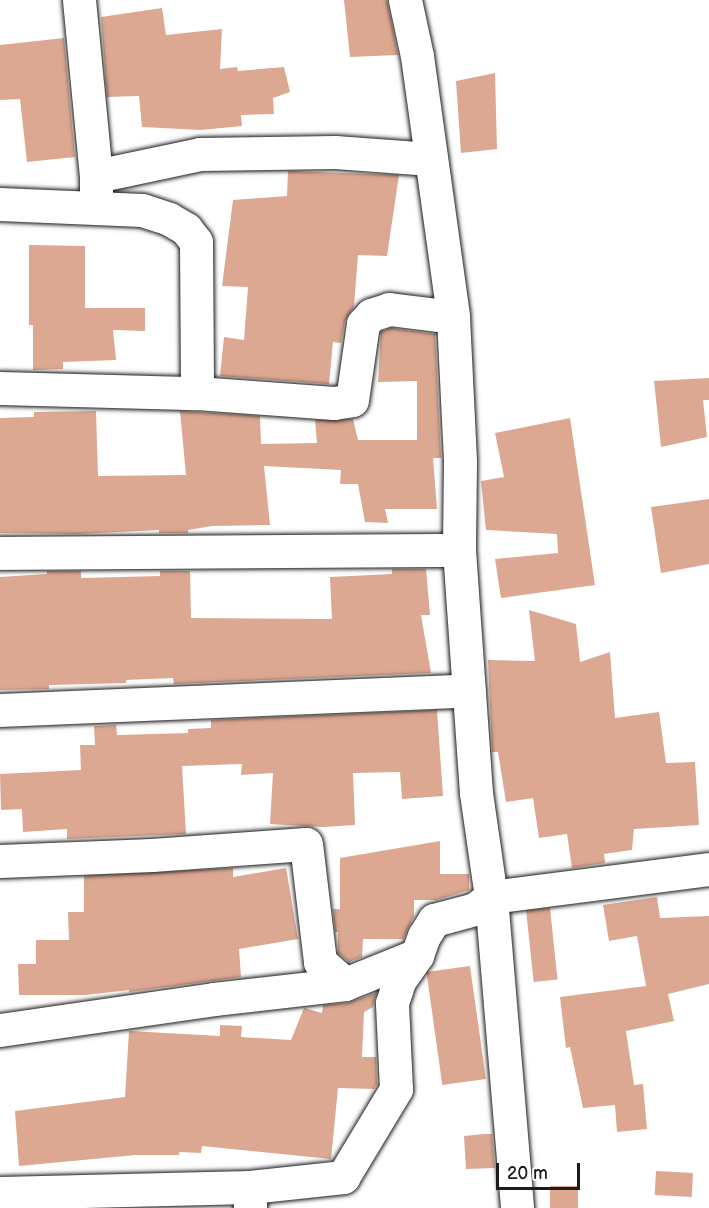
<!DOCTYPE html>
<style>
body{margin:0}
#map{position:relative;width:709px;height:1208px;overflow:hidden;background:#fff;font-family:"Balsamiq Sans",sans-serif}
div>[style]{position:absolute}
.building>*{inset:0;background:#dda891;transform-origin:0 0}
.roads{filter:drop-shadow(0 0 2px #1c1c1c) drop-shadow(0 0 2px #1c1c1c)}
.minor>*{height:33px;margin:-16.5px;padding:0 16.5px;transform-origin:16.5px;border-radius:16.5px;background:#fff}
span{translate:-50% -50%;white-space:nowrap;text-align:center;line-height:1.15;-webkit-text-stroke:4.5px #fff;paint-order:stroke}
.scale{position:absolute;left:496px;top:1163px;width:84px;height:27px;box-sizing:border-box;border:3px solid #1c1c1c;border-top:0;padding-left:8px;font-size:18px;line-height:21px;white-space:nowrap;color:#1c1c1c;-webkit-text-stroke:4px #fff;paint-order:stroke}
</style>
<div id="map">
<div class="building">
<i style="clip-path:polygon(344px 0,387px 0,398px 55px,350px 57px)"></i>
<i style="clip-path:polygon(162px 8px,166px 35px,222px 29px,220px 69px,237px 67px,238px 71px,284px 67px,290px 92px,273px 98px,274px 114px,241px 115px,242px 126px,201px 130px,142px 127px,139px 96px,107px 97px,101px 17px)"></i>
<i style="clip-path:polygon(64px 38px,75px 157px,27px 162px,20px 99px,0 100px,0 45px)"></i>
<i style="clip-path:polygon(495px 73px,497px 149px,461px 153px,456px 81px)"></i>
<i style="clip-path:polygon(288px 171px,399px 175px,387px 256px,358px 255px,354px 306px,345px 321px,341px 343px,333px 342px,329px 384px,220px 376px,224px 337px,244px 340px,248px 287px,222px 286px,233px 200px,287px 196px)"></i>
<i style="clip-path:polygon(29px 245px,85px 246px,85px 308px,145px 308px,145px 331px,113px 330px,116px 360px,63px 362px,63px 369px,33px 370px,33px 325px,29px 325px)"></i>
<i style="clip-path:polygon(391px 328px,435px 334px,441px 458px,433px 458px,437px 509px,385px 509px,388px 523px,365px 522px,358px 484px,340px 484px,341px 470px,264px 466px,270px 525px,212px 526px,188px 530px,188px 533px,159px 533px,159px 530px,79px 534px,0 533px,0 418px,34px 417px,34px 412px,96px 411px,98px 476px,186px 475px,180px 411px,260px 416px,261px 444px,317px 443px,315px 420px,353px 419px,358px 440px,417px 440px,417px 381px,378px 382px,381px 332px)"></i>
<i style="clip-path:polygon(709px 378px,709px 400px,703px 400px,707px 437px,661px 447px,654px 381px)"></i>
<i style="clip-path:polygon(570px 418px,595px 585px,501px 598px,495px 559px,558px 553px,557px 534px,486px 530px,481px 481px,504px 477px,495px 433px)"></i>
<i style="clip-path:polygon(709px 499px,709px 564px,661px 573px,651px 507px)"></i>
<i style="clip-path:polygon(392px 569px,426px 569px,430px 615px,421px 615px,431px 673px,174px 684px,173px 678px,126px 680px,126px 683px,49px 685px,49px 689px,0 690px,0 577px,47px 574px,47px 571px,81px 571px,81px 578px,160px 576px,160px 571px,190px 571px,191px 618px,332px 619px,330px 577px,392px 574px)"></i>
<i style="clip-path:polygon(529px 610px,576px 624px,580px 662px,610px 652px,615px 718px,659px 712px,666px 763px,695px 762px,699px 825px,634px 829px,632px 850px,604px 854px,605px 863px,572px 868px,567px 834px,539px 838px,533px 798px,506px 802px,498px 752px,492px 752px,488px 660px,535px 661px)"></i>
<i style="clip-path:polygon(437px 710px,443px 796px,402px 799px,400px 772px,353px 773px,355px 825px,323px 827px,270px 824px,273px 773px,241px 775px,242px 764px,182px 766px,186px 834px,67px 839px,67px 829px,23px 832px,22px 809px,1px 810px,0 774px,81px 770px,80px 745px,95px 745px,94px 726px,116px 725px,117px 735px,188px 733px,188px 729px,211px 728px,211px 720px)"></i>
<i style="clip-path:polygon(440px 841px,440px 874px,469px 874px,469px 890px,437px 900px,414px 900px,414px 916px,403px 939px,363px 939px,362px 957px,349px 962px,338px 953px,338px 932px,335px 932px,333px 909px,340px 909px,340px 858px)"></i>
<i style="clip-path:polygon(233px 868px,233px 877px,286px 868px,298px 939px,239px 949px,241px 977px,129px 992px,129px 990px,85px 995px,19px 995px,18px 964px,36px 964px,36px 940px,69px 940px,68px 912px,84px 912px,84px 876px)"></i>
<i style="clip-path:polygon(657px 897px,660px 918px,709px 916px,709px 984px,668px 994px,674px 1021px,626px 1031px,634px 1085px,643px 1084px,647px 1129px,617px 1132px,615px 1105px,583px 1108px,570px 1047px,566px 1048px,560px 997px,646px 986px,637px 936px,609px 941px,603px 905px)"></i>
<i style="left:550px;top:908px;width:72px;height:24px;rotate:84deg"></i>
<i style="left:470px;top:966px;width:114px;height:44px;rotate:82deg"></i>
<i style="clip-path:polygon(376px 993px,373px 1007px,364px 1012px,362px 1057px,376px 1057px,377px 1084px,374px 1089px,338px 1088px,331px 1159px,202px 1146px,201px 1153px,179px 1152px,179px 1155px,136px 1155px,19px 1166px,15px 1111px,125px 1097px,129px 1031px,220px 1036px,220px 1025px,242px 1026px,241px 1037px,291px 1040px,304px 1008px,322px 1013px,323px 1005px,347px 1003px)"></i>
<i style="clip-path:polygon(484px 1134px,492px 1134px,495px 1168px,466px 1169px,464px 1136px)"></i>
<i style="left:656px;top:1171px;width:37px;height:24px;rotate:3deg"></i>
<i style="left:550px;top:1186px;width:28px;height:22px"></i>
</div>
<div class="roads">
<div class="minor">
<i style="left:79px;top:0;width:177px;rotate:84.5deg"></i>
<i style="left:96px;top:176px;width:21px;rotate:90deg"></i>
<i style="left:405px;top:0;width:57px;rotate:77.9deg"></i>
<i style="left:417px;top:56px;width:263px;rotate:82.1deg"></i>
<i style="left:453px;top:317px;width:145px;rotate:87.2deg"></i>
<i style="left:460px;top:462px;width:88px;rotate:90.7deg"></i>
<i style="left:459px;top:550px;width:244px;rotate:86deg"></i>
<i style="left:476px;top:793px;width:105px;rotate:81.8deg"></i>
<i style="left:491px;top:897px;width:312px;rotate:85.2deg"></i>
<i style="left:96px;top:176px;width:106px;rotate:-11.9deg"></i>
<i style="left:200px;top:154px;width:135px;rotate:-0.8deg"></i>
<i style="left:335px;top:152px;width:96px;rotate:4.2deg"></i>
<i style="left:0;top:204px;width:142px;rotate:2.4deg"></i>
<i style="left:142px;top:210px;width:28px;rotate:18deg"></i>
<i style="left:169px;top:219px;width:20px;rotate:30deg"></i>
<i style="left:186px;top:229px;width:16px;rotate:52deg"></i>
<i style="left:196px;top:242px;width:151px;rotate:89.6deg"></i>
<i style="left:0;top:388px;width:197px;rotate:1.5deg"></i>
<i style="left:197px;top:393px;width:137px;rotate:4.2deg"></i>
<i style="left:334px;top:403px;width:18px;rotate:-9deg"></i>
<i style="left:352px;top:400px;width:77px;rotate:-81.8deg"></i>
<i style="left:363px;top:324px;width:12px;rotate:-48deg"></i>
<i style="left:371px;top:315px;width:19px;rotate:-18deg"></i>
<i style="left:389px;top:309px;width:64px;rotate:7.1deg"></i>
<i style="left:0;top:553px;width:459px;rotate:-0.4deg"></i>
<i style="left:0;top:710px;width:469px;rotate:-2.4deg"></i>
<i style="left:0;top:861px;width:152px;rotate:-2.3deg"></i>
<i style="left:152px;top:855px;width:154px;rotate:-4.1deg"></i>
<i style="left:306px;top:844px;width:119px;rotate:83.2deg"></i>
<i style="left:320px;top:962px;width:33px;rotate:41deg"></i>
<i style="left:345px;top:984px;width:78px;rotate:-21.9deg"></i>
<i style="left:0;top:1030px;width:216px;rotate:-8.2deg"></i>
<i style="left:214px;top:999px;width:132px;rotate:-6.5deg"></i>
<i style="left:0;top:1193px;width:250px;rotate:-1.4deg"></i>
<i style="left:250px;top:1208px;width:21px;rotate:-90deg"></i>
<i style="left:250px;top:1187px;width:94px;rotate:-6.1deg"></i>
<i style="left:343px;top:1177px;width:103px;rotate:-58.9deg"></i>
<i style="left:396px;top:1089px;width:86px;rotate:-92.7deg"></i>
<i style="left:392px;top:1003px;width:23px;rotate:-72deg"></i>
<i style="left:399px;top:981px;width:32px;rotate:-55deg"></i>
<i style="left:417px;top:955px;width:20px;rotate:-70deg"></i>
<i style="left:424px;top:936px;width:19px;rotate:-58deg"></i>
<i style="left:434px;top:920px;width:42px;rotate:-15deg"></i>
<i style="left:475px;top:909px;width:20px;rotate:-37deg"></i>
<i style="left:491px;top:897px;width:220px;rotate:-7.3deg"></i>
</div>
</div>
<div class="scale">20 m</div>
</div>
